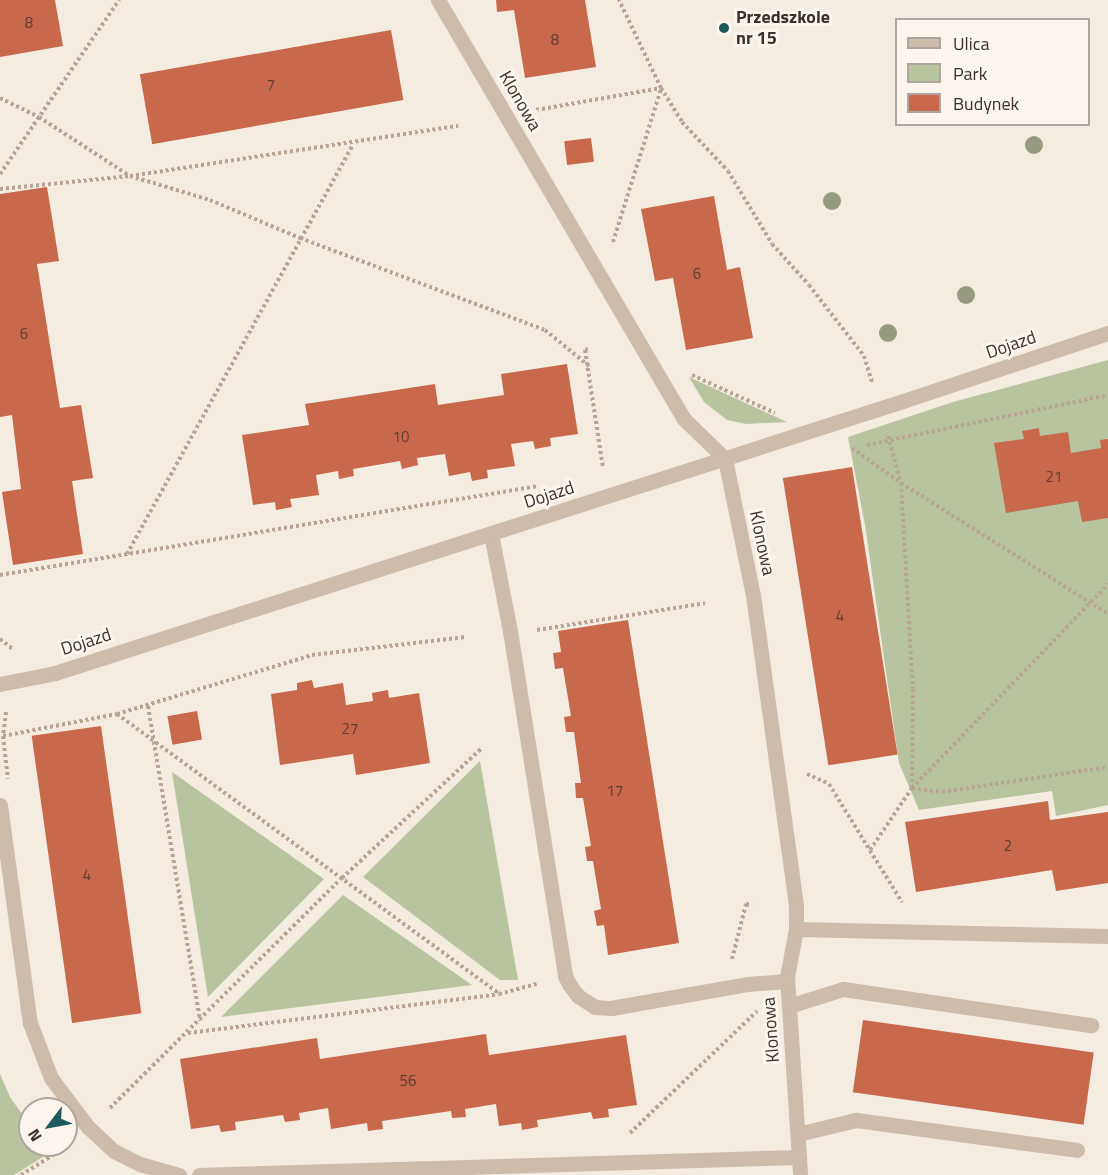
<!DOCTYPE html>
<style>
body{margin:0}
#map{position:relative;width:1108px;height:1175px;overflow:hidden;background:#f4ebe1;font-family:"Titillium Web",sans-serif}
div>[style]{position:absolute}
.green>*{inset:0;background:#b8c4a0}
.building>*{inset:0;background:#c8694b;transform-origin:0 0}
.path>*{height:4px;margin-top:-2px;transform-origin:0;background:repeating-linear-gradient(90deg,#b9a596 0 3px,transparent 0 6px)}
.minor>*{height:15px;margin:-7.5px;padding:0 7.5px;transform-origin:7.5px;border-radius:7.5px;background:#cdbbac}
.trees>*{width:18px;height:18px;margin:-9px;border-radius:50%;background:#969b7f}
.dots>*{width:16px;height:16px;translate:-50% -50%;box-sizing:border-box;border:3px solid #fbf5ee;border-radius:50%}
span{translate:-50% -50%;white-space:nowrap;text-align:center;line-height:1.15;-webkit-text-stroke:6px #fbf5ee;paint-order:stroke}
.number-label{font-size:15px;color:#5e3e33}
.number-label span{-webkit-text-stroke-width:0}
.poi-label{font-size:18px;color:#3b302b;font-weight:700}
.left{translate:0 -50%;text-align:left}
.street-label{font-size:18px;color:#3b302b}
.legend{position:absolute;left:895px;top:18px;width:195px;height:108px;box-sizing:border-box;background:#fbf5ee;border:2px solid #aea6a0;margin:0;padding:8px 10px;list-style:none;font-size:18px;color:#3b302b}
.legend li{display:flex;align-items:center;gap:12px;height:30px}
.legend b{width:30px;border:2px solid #aea6a0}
.north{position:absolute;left:18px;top:1097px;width:60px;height:60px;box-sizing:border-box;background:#fbf5ee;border:2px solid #aea6a0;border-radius:50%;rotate:238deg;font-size:16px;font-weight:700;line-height:24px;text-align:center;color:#3b302b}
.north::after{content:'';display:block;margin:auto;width:21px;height:27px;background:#1f5a5e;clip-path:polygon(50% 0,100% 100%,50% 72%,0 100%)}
</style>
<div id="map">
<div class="green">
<i style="clip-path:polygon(1108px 360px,1108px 805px,1056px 816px,1052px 791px,919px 810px,899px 763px,865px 525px,848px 437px,953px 402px)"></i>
<i style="clip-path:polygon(689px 377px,787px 422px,746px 424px,727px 420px,704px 402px)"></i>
<i style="clip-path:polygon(480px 761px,518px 980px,500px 980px,363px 877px)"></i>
<i style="clip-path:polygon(172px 772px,324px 879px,208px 997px)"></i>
<i style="clip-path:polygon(343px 895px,472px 985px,221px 1017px)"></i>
<i style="clip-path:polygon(0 1074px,10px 1097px,30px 1125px,30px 1145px,46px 1145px,51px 1152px,14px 1175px,0 1175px)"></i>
</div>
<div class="building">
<i style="clip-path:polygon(0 0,55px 0,63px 46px,0 57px)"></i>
<i style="clip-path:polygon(496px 0,585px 0,596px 67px,525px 78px,514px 10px,497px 12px)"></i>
<i style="left:391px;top:30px;width:71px;height:255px;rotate:80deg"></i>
<i style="left:591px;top:138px;width:24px;height:27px;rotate:83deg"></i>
<i style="clip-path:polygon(47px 187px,59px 261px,37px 264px,60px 408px,81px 405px,93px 478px,72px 481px,83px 554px,13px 565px,2px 492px,21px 489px,12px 415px,0 417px,0 194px)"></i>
<i style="clip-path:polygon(714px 196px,727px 270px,740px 267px,753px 338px,686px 350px,673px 278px,655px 281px,641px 209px)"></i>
<i style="clip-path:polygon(567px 364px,578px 434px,550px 438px,551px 446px,535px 449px,533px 441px,511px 444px,515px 466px,487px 470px,488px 478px,472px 481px,470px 472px,449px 476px,445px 454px,417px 458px,418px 465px,402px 469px,400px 461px,353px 469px,354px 476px,339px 479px,338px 471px,316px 475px,319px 495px,290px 499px,292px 507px,276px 510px,275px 502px,253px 505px,242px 435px,309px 425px,305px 404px,435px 384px,438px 405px,504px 395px,501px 374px)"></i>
<i style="clip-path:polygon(1039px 428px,1040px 436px,1068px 432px,1071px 453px,1101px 448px,1100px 440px,1108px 439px,1108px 518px,1082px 522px,1078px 501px,1006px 513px,994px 443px,1024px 439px,1022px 431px)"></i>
<i style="left:852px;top:467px;width:291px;height:70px;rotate:81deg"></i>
<i style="clip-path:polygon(628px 620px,679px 943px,608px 955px,604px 925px,597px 926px,594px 911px,601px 909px,593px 861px,587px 861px,585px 847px,591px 846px,583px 798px,576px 798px,575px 783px,581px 783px,574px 732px,566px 732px,564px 717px,571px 716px,563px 668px,555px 669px,553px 653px,561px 652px,558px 631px)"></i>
<i style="clip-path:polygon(312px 680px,314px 688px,343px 683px,346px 705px,373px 701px,372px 693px,388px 690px,389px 698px,419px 693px,430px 763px,356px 775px,353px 754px,280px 765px,271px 694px,297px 690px,297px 683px)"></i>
<i style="left:197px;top:711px;width:29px;height:30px;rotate:80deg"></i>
<i style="left:101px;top:726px;width:290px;height:70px;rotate:82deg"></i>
<i style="clip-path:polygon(1048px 801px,1050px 820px,1108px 812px,1108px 883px,1056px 891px,1052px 870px,916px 892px,905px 822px)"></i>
<i style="left:863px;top:1020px;width:233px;height:73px;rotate:8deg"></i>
<i style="clip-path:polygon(486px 1034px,489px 1055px,626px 1035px,637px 1105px,608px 1109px,609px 1117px,593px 1119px,591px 1112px,537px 1120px,538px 1127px,522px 1130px,521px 1123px,499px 1126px,496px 1104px,465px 1109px,466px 1117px,452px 1118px,451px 1111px,382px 1121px,383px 1129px,368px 1131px,367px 1123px,331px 1129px,328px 1108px,299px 1113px,300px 1120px,285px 1122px,283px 1115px,235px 1122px,236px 1130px,221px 1132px,219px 1125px,191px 1129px,180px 1059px,317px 1038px,320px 1059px)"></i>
</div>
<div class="path">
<i style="left:661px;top:88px;width:40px;rotate:58deg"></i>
<i style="left:682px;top:122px;width:67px;rotate:46.8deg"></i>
<i style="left:728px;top:171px;width:85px;rotate:58.9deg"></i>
<i style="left:772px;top:244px;width:55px;rotate:47.9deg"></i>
<i style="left:809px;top:285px;width:90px;rotate:52.2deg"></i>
<i style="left:864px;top:356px;width:28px;rotate:73deg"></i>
<i style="left:0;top:98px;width:43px;rotate:26deg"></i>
<i style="left:39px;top:117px;width:108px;rotate:33deg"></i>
<i style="left:130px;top:176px;width:84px;rotate:16.7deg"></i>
<i style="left:210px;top:200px;width:98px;rotate:22.9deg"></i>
<i style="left:300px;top:238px;width:262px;rotate:20.6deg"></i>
<i style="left:545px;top:330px;width:57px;rotate:39.3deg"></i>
<i style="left:536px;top:110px;width:127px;rotate:-10deg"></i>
<i style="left:661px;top:88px;width:98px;rotate:-115.5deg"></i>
<i style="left:0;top:174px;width:211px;rotate:-55.6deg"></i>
<i style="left:0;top:189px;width:131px;rotate:-5.7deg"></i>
<i style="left:130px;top:176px;width:332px;rotate:-8.7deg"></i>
<i style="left:613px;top:242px;width:160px;rotate:-72.6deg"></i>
<i style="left:588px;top:349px;width:3px;rotate:162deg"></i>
<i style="left:585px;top:350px;width:119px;rotate:81.3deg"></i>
<i style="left:692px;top:375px;width:91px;rotate:24.6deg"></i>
<i style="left:888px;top:436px;width:49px;rotate:74.5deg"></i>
<i style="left:901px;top:483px;width:206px;rotate:86.7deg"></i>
<i style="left:913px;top:689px;width:99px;rotate:90.6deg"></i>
<i style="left:912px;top:788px;width:30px;rotate:8deg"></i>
<i style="left:942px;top:792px;width:168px;rotate:-8.6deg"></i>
<i style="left:867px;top:445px;width:246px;rotate:-11.7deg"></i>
<i style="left:852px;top:448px;width:60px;rotate:35.5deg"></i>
<i style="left:901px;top:483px;width:245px;rotate:32.3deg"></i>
<i style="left:127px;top:554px;width:468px;rotate:-61.1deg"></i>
<i style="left:0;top:575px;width:545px;rotate:-9.39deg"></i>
<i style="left:537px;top:630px;width:170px;rotate:-9.1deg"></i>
<i style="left:0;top:639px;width:16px;rotate:38deg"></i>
<i style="left:148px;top:706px;width:319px;rotate:80.6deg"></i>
<i style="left:6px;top:712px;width:24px;rotate:97deg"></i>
<i style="left:3px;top:736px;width:43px;rotate:83.4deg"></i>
<i style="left:117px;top:714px;width:474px;rotate:36.2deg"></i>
<i style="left:3px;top:736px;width:116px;rotate:-10.9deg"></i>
<i style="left:117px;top:714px;width:204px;rotate:-16.8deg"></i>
<i style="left:312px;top:655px;width:155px;rotate:-6.7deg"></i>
<i style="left:807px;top:774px;width:24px;rotate:24deg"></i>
<i style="left:829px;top:784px;width:139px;rotate:58.3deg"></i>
<i style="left:870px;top:850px;width:75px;rotate:-55.9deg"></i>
<i style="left:912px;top:788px;width:283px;rotate:-46.1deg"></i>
<i style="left:732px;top:959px;width:57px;rotate:-75.7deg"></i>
<i style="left:746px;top:904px;width:6px;rotate:9deg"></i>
<i style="left:188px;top:1033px;width:313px;rotate:-7.1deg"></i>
<i style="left:499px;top:994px;width:39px;rotate:-15deg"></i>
<i style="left:110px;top:1108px;width:327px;rotate:-44.8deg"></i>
<i style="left:342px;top:878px;width:191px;rotate:-42.9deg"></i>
<i style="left:630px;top:1133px;width:176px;rotate:-43.8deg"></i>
<i style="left:21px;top:1175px;width:38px;rotate:-32deg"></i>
</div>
<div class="minor">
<i style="left:438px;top:0;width:485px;rotate:59.6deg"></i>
<i style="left:683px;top:418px;width:59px;rotate:44.3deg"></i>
<i style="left:725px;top:459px;width:139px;rotate:78.4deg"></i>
<i style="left:753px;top:595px;width:313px;rotate:82.1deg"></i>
<i style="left:796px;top:905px;width:24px;rotate:90deg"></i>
<i style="left:796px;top:929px;width:49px;rotate:100.6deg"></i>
<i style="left:787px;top:977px;width:198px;rotate:86.2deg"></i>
<i style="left:491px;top:534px;width:99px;rotate:78.9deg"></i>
<i style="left:510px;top:631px;width:349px;rotate:80.9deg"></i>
<i style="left:565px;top:976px;width:9px;rotate:63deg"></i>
<i style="left:569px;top:984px;width:15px;rotate:53deg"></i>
<i style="left:578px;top:996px;width:20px;rotate:33deg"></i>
<i style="left:595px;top:1007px;width:16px;rotate:4deg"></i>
<i style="left:611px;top:1008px;width:138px;rotate:-10deg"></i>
<i style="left:747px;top:984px;width:40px;rotate:-4.3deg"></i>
<i style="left:0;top:684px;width:56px;rotate:-11.3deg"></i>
<i style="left:55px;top:673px;width:891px;rotate:-17.78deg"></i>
<i style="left:903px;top:401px;width:216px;rotate:-18.4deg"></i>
<i style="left:0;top:805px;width:220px;rotate:82.2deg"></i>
<i style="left:30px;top:1023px;width:59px;rotate:69.1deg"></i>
<i style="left:51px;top:1078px;width:61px;rotate:52.9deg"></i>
<i style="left:88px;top:1127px;width:35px;rotate:43deg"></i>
<i style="left:114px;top:1151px;width:29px;rotate:27deg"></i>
<i style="left:140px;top:1164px;width:41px;rotate:15.8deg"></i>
<i style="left:796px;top:929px;width:312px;rotate:1.3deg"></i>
<i style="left:789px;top:1006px;width:57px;rotate:-17.5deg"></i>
<i style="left:843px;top:989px;width:251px;rotate:8.3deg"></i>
<i style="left:798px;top:1134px;width:60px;rotate:-13.6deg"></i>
<i style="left:856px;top:1120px;width:223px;rotate:7.7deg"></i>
<i style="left:199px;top:1175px;width:599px;rotate:-1.72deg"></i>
</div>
<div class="trees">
<i style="left:1034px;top:145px"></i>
<i style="left:832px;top:201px"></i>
<i style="left:966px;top:295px"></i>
<i style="left:888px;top:333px"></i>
</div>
<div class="dots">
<i style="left:724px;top:28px;background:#1f5a5e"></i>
</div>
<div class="number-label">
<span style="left:29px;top:23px">8</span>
<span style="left:555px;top:40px">8</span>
<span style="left:271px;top:85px">7</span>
<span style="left:697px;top:274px">6</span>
<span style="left:24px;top:334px">6</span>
<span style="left:401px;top:437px">10</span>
<span style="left:1054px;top:477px">21</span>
<span style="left:840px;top:616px">4</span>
<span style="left:350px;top:729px">27</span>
<span style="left:615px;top:791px">17</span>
<span style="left:1008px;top:846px">2</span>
<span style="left:87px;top:875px">4</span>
<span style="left:408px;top:1081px">56</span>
</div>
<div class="poi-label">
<span class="left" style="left:736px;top:28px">Przedszkole<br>nr 15</span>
</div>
<div class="street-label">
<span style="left:520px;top:101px;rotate:60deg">Klonowa</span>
<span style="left:1011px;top:345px;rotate:-19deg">Dojazd</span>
<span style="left:549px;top:495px;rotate:-18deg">Dojazd</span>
<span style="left:762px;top:543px;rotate:78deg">Klonowa</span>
<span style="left:86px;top:642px;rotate:-18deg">Dojazd</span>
<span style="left:771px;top:1030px;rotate:-94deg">Klonowa</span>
</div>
<ul class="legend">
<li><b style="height:8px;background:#cdbbac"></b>Ulica</li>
<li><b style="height:16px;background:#b8c4a0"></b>Park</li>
<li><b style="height:16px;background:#c8694b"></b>Budynek</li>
</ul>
<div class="north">N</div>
</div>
